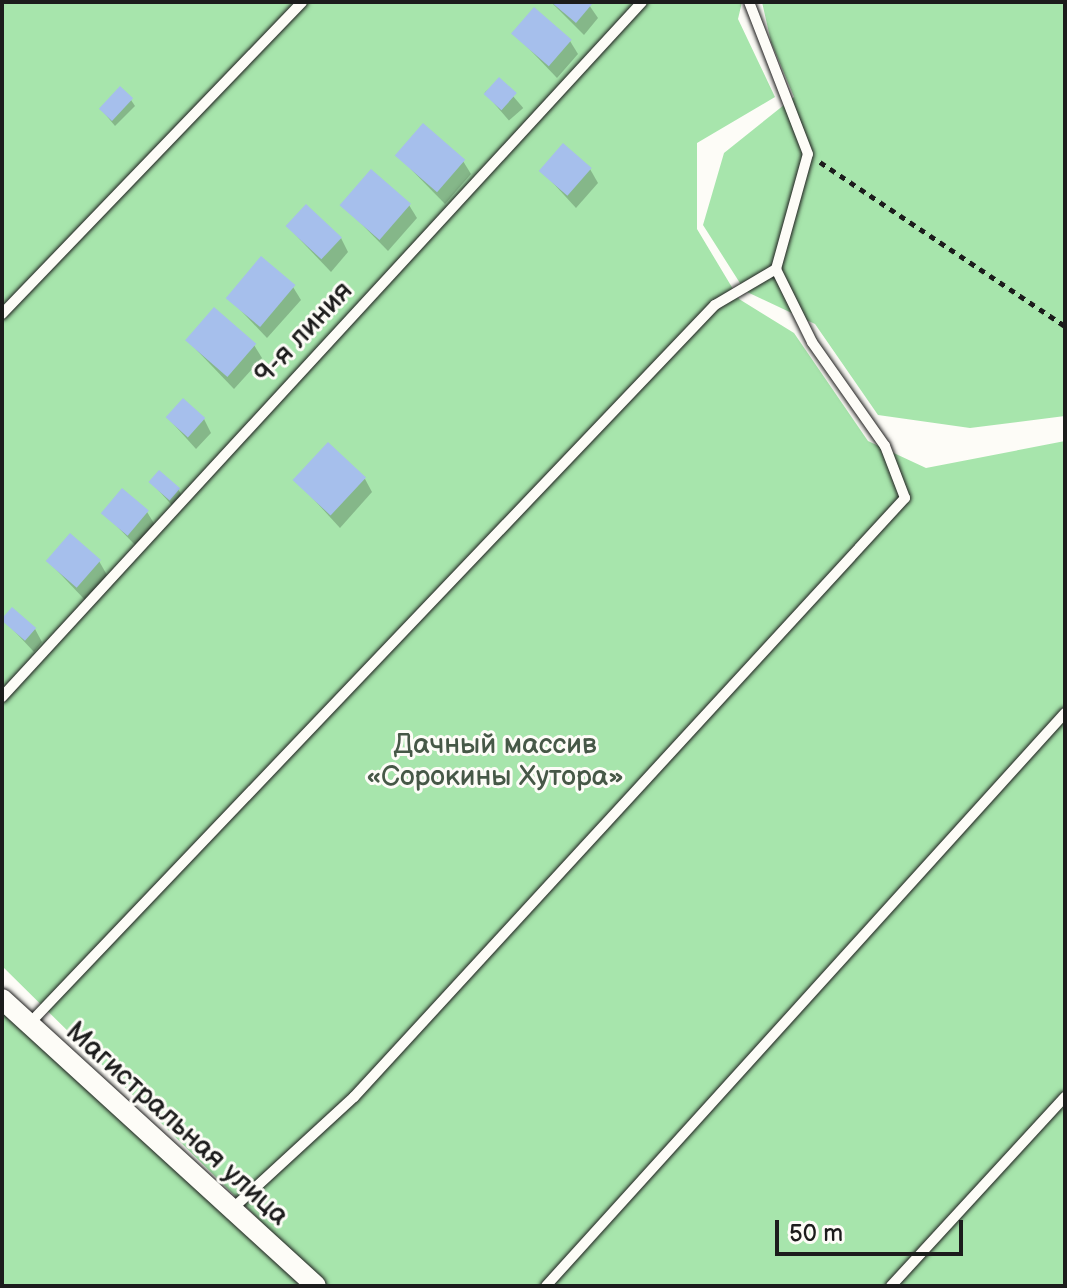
<!DOCTYPE html>
<meta charset="utf-8">
<style>
body{margin:0}
#map{position:relative;width:1067px;height:1288px;overflow:hidden;background:#fdfcf7;font-family:"Balsamiq Sans",sans-serif}
div>[style]{position:absolute}
.green>*{inset:0;background:#a7e5ac}
.shadow>*{inset:0;background:#0003;transform-origin:0 0}
.building>*{inset:0;background:#a6bfec;transform-origin:0 0}
.path>*{height:5px;margin-top:-2.5px;transform-origin:0;background:repeating-linear-gradient(90deg,#1c1c1c 0 6px,transparent 0 12px)}
.roads{filter:drop-shadow(0 0 2px #1c1c1c) drop-shadow(0 0 2px #1c1c1c)}
.service>*{height:10px;margin:-5px;padding:0 5px;transform-origin:5px;border-radius:5px;background:#fdfcf7}
.minor>*{height:20px;margin:-10px;padding:0 10px;transform-origin:10px;border-radius:10px;background:#fdfcf7}
span{translate:-50% -50%;white-space:nowrap;text-align:center;line-height:1.15;-webkit-text-stroke:6px #fdfcf7;paint-order:stroke}
.street-label{font-size:28px;color:#1c1c1c}
.park-label{font-size:28px;color:#465847}
.frame{position:absolute;inset:0;border:4px solid #1c1c1c;pointer-events:none}
.scale{position:absolute;left:775px;top:1220px;width:188px;height:36px;box-sizing:border-box;border:4px solid #1c1c1c;border-top:0;padding-left:10px;font-size:24px;line-height:28px;white-space:nowrap;color:#1c1c1c;-webkit-text-stroke:6px #fdfcf7;paint-order:stroke}
</style>
<div id="map">
<div class="green">
<i style="clip-path:polygon(2px 2px,742px 2px,738px 19px,775px 97px,697px 143px,697px 229px,739px 299px,794px 333px,868px 441px,926px 468px,1065px 441px,1065px 1286px,326px 1286px,2px 966px)"></i>
<i style="clip-path:polygon(762px 2px,1065px 2px,1065px 416px,970px 428px,878px 415px,815px 324px,745px 291px,703px 225px,724px 153px,794px 97px,771px 42px)"></i>
<i style="clip-path:polygon(2px 997px,308px 1286px,2px 1286px)"></i>
</div>
<div class="shadow">
<i style="clip-path:polygon(551px 2px,587px 2px,598px 18px,584px 35px)"></i>
<i style="clip-path:polygon(514px 33px,570px 41px,578px 54px,557px 78px)"></i>
<i style="left:499px;top:80px;width:37px;height:19px;rotate:49deg"></i>
<i style="clip-path:polygon(131px 100px,135px 106px,115px 126px,101px 109px)"></i>
<i style="clip-path:polygon(397px 155px,463px 161px,471px 174px,445px 204px)"></i>
<i style="clip-path:polygon(590px 169px,598px 183px,576px 208px,542px 171px)"></i>
<i style="clip-path:polygon(343px 205px,409px 205px,417px 218px,388px 251px)"></i>
<i style="clip-path:polygon(288px 227px,341px 238px,348px 252px,331px 272px)"></i>
<i style="clip-path:polygon(293px 287px,301px 300px,267px 338px,228px 297px)"></i>
<i style="clip-path:polygon(187px 340px,254px 345px,262px 358px,234px 389px)"></i>
<i style="clip-path:polygon(168px 418px,204px 419px,211px 433px,196px 449px)"></i>
<i style="clip-path:polygon(365px 479px,372px 492px,340px 528px,296px 480px)"></i>
<i style="clip-path:polygon(151px 482px,178px 489px,186px 502px,178px 512px)"></i>
<i style="clip-path:polygon(147px 512px,155px 525px,137px 547px,104px 513px)"></i>
<i style="clip-path:polygon(48px 561px,99px 561px,107px 575px,85px 600px)"></i>
<i style="clip-path:polygon(4px 620px,35px 629px,42px 642px,34px 652px)"></i>
</div>
<div class="building">
<i style="clip-path:polygon(551px 2px,590px 2px,592px 4px,576px 23px)"></i>
<i style="left:534px;top:7px;width:50px;height:35px;rotate:41deg"></i>
<i style="left:499px;top:77px;width:24px;height:23px;rotate:42deg"></i>
<i style="left:120px;top:86px;width:18px;height:31px;rotate:43deg"></i>
<i style="left:423px;top:123px;width:56px;height:43px;rotate:41deg"></i>
<i style="left:563px;top:143px;width:38px;height:37px;rotate:41deg"></i>
<i style="left:371px;top:169px;width:53px;height:48px;rotate:41deg"></i>
<i style="left:306px;top:204px;width:49px;height:30px;rotate:43deg"></i>
<i style="left:261px;top:256px;width:45px;height:55px;rotate:40deg"></i>
<i style="left:214px;top:307px;width:56px;height:44px;rotate:41deg"></i>
<i style="left:183px;top:398px;width:30px;height:26px;rotate:42deg"></i>
<i style="left:328px;top:442px;width:52px;height:52px;rotate:43deg"></i>
<i style="left:159px;top:470px;width:28px;height:16px;rotate:41deg"></i>
<i style="left:122px;top:488px;width:35px;height:33px;rotate:40deg"></i>
<i style="left:70px;top:533px;width:41px;height:37px;rotate:41deg"></i>
<i style="left:12px;top:607px;width:32px;height:17px;rotate:41deg"></i>
</div>
<div class="path">
<i style="left:820px;top:162px;width:295px;rotate:33.8deg"></i>
</div>
<div class="roads">
<div class="service">
<i style="left:2px;top:314px;width:433px;rotate:-46.1deg"></i>
<i style="left:2px;top:697px;width:945px;rotate:-47.36deg"></i>
<i style="left:29px;top:1024px;width:994px;rotate:-46.35deg"></i>
<i style="left:715px;top:305px;width:71px;rotate:-30.5deg"></i>
<i style="left:231px;top:1210px;width:167px;rotate:-42.6deg"></i>
<i style="left:354px;top:1097px;width:814px;rotate:-47.39deg"></i>
<i style="left:905px;top:498px;width:56px;rotate:-111deg"></i>
<i style="left:885px;top:446px;width:127px;rotate:-125.1deg"></i>
<i style="left:812px;top:342px;width:81px;rotate:-116.3deg"></i>
<i style="left:776px;top:269px;width:119px;rotate:-74.5deg"></i>
<i style="left:808px;top:154px;width:163px;rotate:-111.2deg"></i>
<i style="left:546px;top:1286px;width:773px;rotate:-47.83deg"></i>
<i style="left:891px;top:1286px;width:257px;rotate:-47.4deg"></i>
</div>
<div class="minor">
<i style="left:2px;top:999px;width:425px;rotate:42.4deg"></i>
</div>
</div>
<div class="street-label">
<span style="left:304px;top:333px;rotate:-47deg">9-я линия</span>
<span style="left:177px;top:1124px;rotate:42deg">Магистральная улица</span>
</div>
<div class="park-label">
<span style="left:495px;top:761px">Дачный массив<br>«Сорокины Хутора»</span>
</div>
<div class="frame"></div>
<div class="scale">50 m</div>
</div>
